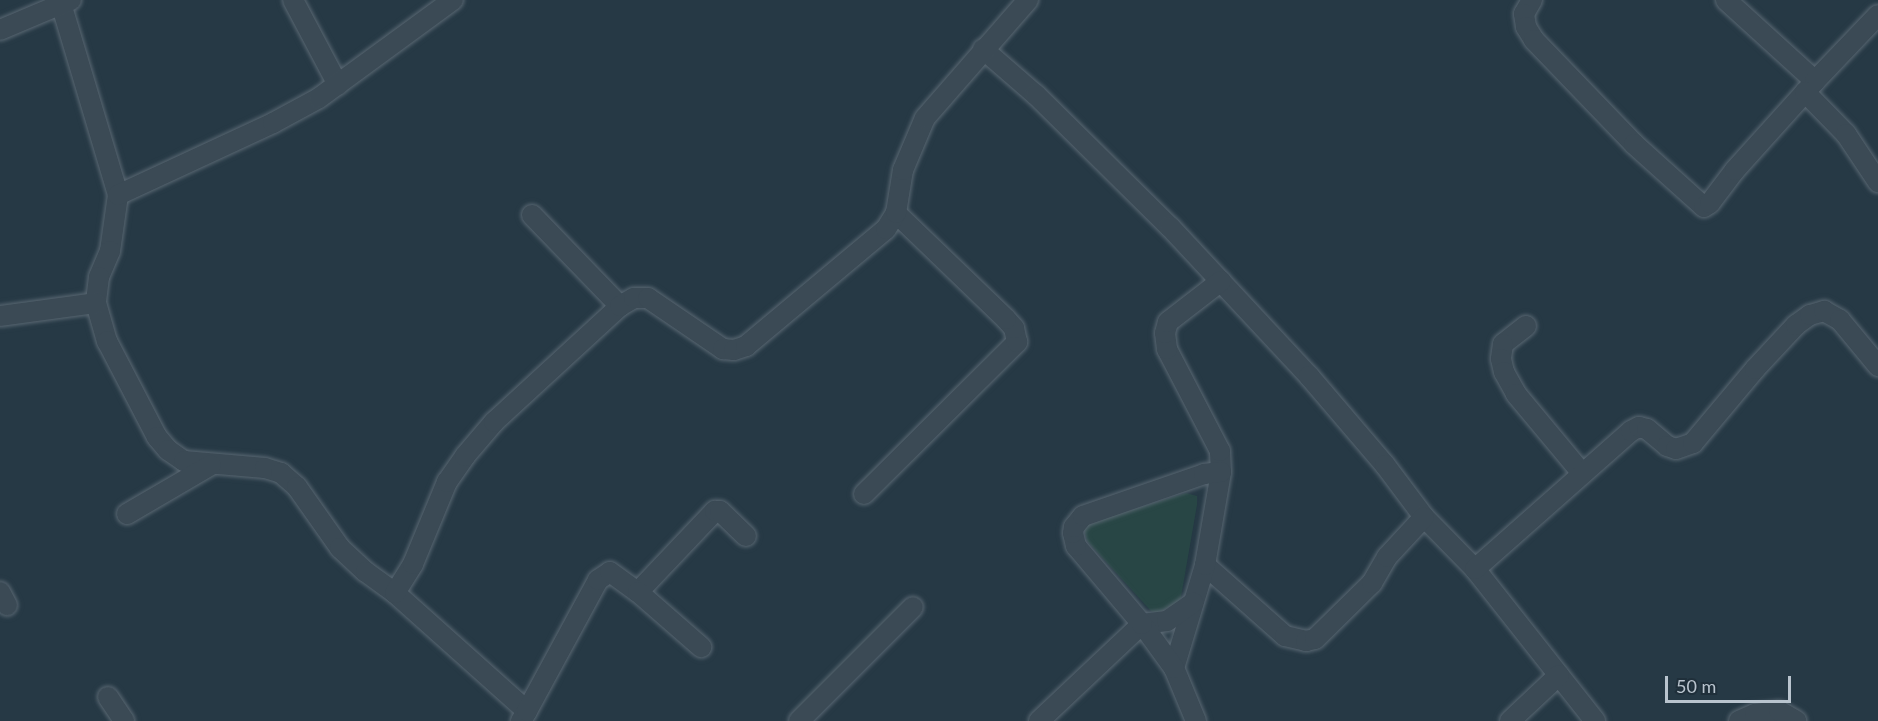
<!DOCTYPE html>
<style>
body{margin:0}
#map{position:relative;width:1878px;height:721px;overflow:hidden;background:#263945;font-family:Lato,sans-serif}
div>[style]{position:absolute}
.green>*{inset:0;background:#284645}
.roads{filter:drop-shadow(0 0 2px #596772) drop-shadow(0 0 2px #596772)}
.street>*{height:20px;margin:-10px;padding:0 10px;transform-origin:10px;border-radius:10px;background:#3b4a55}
span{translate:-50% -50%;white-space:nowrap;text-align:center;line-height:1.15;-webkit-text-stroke:5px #1f2f3a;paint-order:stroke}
.scale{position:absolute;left:1665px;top:676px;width:126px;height:27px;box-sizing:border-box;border:3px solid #b9c4ce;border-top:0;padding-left:8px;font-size:18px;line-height:21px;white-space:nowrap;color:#b9c4ce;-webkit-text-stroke:4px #1f2f3a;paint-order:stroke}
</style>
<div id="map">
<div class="green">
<i style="clip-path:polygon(1186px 493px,1197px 496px,1197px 505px,1181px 597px,1179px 602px,1157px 613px,1151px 611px,1087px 541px,1084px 529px,1089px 523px)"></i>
</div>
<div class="roads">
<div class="street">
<i style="left:60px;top:0;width:203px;rotate:73.4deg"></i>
<i style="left:118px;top:195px;width:57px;rotate:98.1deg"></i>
<i style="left:110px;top:251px;width:28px;rotate:113deg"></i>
<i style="left:99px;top:277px;width:26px;rotate:97deg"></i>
<i style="left:96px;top:303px;width:40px;rotate:74deg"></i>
<i style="left:107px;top:341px;width:108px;rotate:62.5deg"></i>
<i style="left:157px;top:437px;width:17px;rotate:50deg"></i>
<i style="left:168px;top:450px;width:19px;rotate:35deg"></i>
<i style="left:184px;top:461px;width:81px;rotate:4.9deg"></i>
<i style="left:265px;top:468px;width:17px;rotate:17deg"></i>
<i style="left:281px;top:473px;width:21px;rotate:41deg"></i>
<i style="left:297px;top:487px;width:75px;rotate:54.8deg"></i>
<i style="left:340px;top:548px;width:35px;rotate:43deg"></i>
<i style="left:366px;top:572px;width:36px;rotate:36deg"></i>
<i style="left:395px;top:593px;width:177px;rotate:41.8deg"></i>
<i style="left:527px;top:711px;width:12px;rotate:121deg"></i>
<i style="left:293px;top:0;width:96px;rotate:62.1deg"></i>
<i style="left:1532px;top:0;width:16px;rotate:120deg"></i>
<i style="left:1524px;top:14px;width:13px;rotate:81deg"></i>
<i style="left:1526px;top:27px;width:15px;rotate:58deg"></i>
<i style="left:1534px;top:40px;width:144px;rotate:46.1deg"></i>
<i style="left:1634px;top:144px;width:94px;rotate:42deg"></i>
<i style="left:1704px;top:207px;width:7px;rotate:-34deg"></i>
<i style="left:1710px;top:203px;width:41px;rotate:-52.9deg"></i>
<i style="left:1735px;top:170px;width:120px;rotate:-48deg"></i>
<i style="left:1726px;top:0;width:120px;rotate:42.3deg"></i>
<i style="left:1815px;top:81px;width:91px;rotate:-46.3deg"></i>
<i style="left:0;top:30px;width:77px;rotate:-22.9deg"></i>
<i style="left:983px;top:49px;width:70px;rotate:41deg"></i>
<i style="left:1036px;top:95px;width:188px;rotate:44.6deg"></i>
<i style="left:1170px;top:227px;width:204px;rotate:47deg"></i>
<i style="left:1309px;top:376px;width:117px;rotate:49.5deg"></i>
<i style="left:1385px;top:465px;width:65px;rotate:53.1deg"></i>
<i style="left:1424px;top:517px;width:73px;rotate:45.6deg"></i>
<i style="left:1475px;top:569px;width:194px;rotate:51.7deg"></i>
<i style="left:1805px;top:92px;width:59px;rotate:45.7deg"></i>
<i style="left:1846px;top:134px;width:58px;rotate:56.3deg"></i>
<i style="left:118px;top:195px;width:171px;rotate:-24.9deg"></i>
<i style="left:273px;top:123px;width:52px;rotate:-28.5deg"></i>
<i style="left:319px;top:98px;width:166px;rotate:-36.2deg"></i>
<i style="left:532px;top:215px;width:127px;rotate:46deg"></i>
<i style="left:0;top:316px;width:97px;rotate:-7.7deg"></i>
<i style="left:1526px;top:326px;width:29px;rotate:142deg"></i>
<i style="left:1503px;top:344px;width:15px;rotate:98deg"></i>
<i style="left:1501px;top:359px;width:13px;rotate:77deg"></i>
<i style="left:1504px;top:372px;width:25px;rotate:61deg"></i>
<i style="left:1516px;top:394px;width:102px;rotate:50.2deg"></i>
<i style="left:864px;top:494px;width:216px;rotate:-44.8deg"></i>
<i style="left:1017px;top:342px;width:14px;rotate:-102deg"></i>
<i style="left:1014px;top:328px;width:12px;rotate:-132deg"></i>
<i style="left:1006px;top:319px;width:153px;rotate:-136.1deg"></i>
<i style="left:127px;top:514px;width:97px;rotate:-30.3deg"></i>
<i style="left:1205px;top:565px;width:107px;rotate:41.6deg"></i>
<i style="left:1285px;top:636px;width:22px;rotate:13deg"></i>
<i style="left:1306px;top:641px;width:9px;rotate:-13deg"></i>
<i style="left:1315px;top:639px;width:80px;rotate:-44.5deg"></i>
<i style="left:1372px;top:583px;width:30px;rotate:-60deg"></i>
<i style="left:1387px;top:557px;width:54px;rotate:-47.2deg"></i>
<i style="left:1475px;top:569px;width:208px;rotate:-41.5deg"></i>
<i style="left:1631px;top:431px;width:9px;rotate:-27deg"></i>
<i style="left:1639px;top:427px;width:8px;rotate:14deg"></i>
<i style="left:1647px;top:429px;width:26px;rotate:40deg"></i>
<i style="left:1667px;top:446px;width:9px;rotate:18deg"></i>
<i style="left:1676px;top:449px;width:18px;rotate:-19deg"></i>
<i style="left:1693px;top:443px;width:97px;rotate:-50deg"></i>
<i style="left:1755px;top:369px;width:60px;rotate:-47deg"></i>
<i style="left:1796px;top:325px;width:17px;rotate:-36deg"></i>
<i style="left:1810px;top:315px;width:15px;rotate:-16deg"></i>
<i style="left:1824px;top:311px;width:18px;rotate:29deg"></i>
<i style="left:1840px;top:320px;width:60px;rotate:50.4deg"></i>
<i style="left:0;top:592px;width:15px;rotate:62deg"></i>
<i style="left:638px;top:592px;width:112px;rotate:-46.5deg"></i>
<i style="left:715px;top:511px;width:5px"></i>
<i style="left:720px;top:511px;width:36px;rotate:44deg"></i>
<i style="left:395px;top:593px;width:34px;rotate:-58deg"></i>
<i style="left:413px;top:564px;width:89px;rotate:-67.5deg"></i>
<i style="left:447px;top:482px;width:32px;rotate:-55deg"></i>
<i style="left:465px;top:456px;width:45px;rotate:-49.5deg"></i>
<i style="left:494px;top:422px;width:171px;rotate:-42.6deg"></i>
<i style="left:620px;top:306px;width:16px;rotate:-30deg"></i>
<i style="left:634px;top:298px;width:14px"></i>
<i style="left:648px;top:298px;width:91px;rotate:34.2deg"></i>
<i style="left:723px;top:349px;width:11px;rotate:5deg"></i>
<i style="left:734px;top:350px;width:13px;rotate:-18deg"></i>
<i style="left:746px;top:346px;width:182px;rotate:-39.9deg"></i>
<i style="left:886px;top:229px;width:19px;rotate:-58deg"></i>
<i style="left:896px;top:213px;width:44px;rotate:-80.8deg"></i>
<i style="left:903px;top:170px;width:56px;rotate:-67.1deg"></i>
<i style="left:925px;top:118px;width:157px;rotate:-48.9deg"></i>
<i style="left:1174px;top:668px;width:108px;rotate:-73.2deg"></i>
<i style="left:1205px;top:565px;width:94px;rotate:-80.2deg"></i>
<i style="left:1221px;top:472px;width:21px;rotate:-93deg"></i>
<i style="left:1220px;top:451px;width:115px;rotate:-117.5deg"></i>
<i style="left:1167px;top:349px;width:16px;rotate:-97deg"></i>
<i style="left:1165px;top:333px;width:11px;rotate:-75deg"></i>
<i style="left:1168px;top:322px;width:67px;rotate:-37.7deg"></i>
<i style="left:108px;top:697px;width:29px;rotate:56deg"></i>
<i style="left:527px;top:711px;width:149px;rotate:-61.5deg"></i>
<i style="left:598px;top:580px;width:14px;rotate:-34deg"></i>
<i style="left:610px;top:572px;width:34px;rotate:36deg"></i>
<i style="left:638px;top:592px;width:84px;rotate:41.1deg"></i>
<i style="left:799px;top:721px;width:161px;rotate:-45deg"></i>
<i style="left:1039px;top:721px;width:141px;rotate:-43.3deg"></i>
<i style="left:1142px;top:624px;width:25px;rotate:-7deg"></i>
<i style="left:1167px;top:621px;width:32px;rotate:-35deg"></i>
<i style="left:1196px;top:721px;width:57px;rotate:-112.5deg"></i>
<i style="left:1174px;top:668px;width:54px;rotate:-126deg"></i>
<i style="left:1142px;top:624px;width:102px;rotate:-130.2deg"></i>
<i style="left:1076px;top:546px;width:13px;rotate:-103deg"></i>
<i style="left:1073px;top:533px;width:6px;rotate:-81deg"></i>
<i style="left:1074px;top:527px;width:14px;rotate:-51deg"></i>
<i style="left:1083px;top:516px;width:128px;rotate:-19.1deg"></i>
<i style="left:1204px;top:474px;width:17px;rotate:-7deg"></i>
<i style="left:1510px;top:721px;width:67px;rotate:-43.2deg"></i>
<i style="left:1739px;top:721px;width:17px;rotate:-24deg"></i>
<i style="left:1755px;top:714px;width:24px;rotate:-7deg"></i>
<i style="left:1779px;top:711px;width:20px;rotate:30deg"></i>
</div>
</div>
<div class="scale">50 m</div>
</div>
